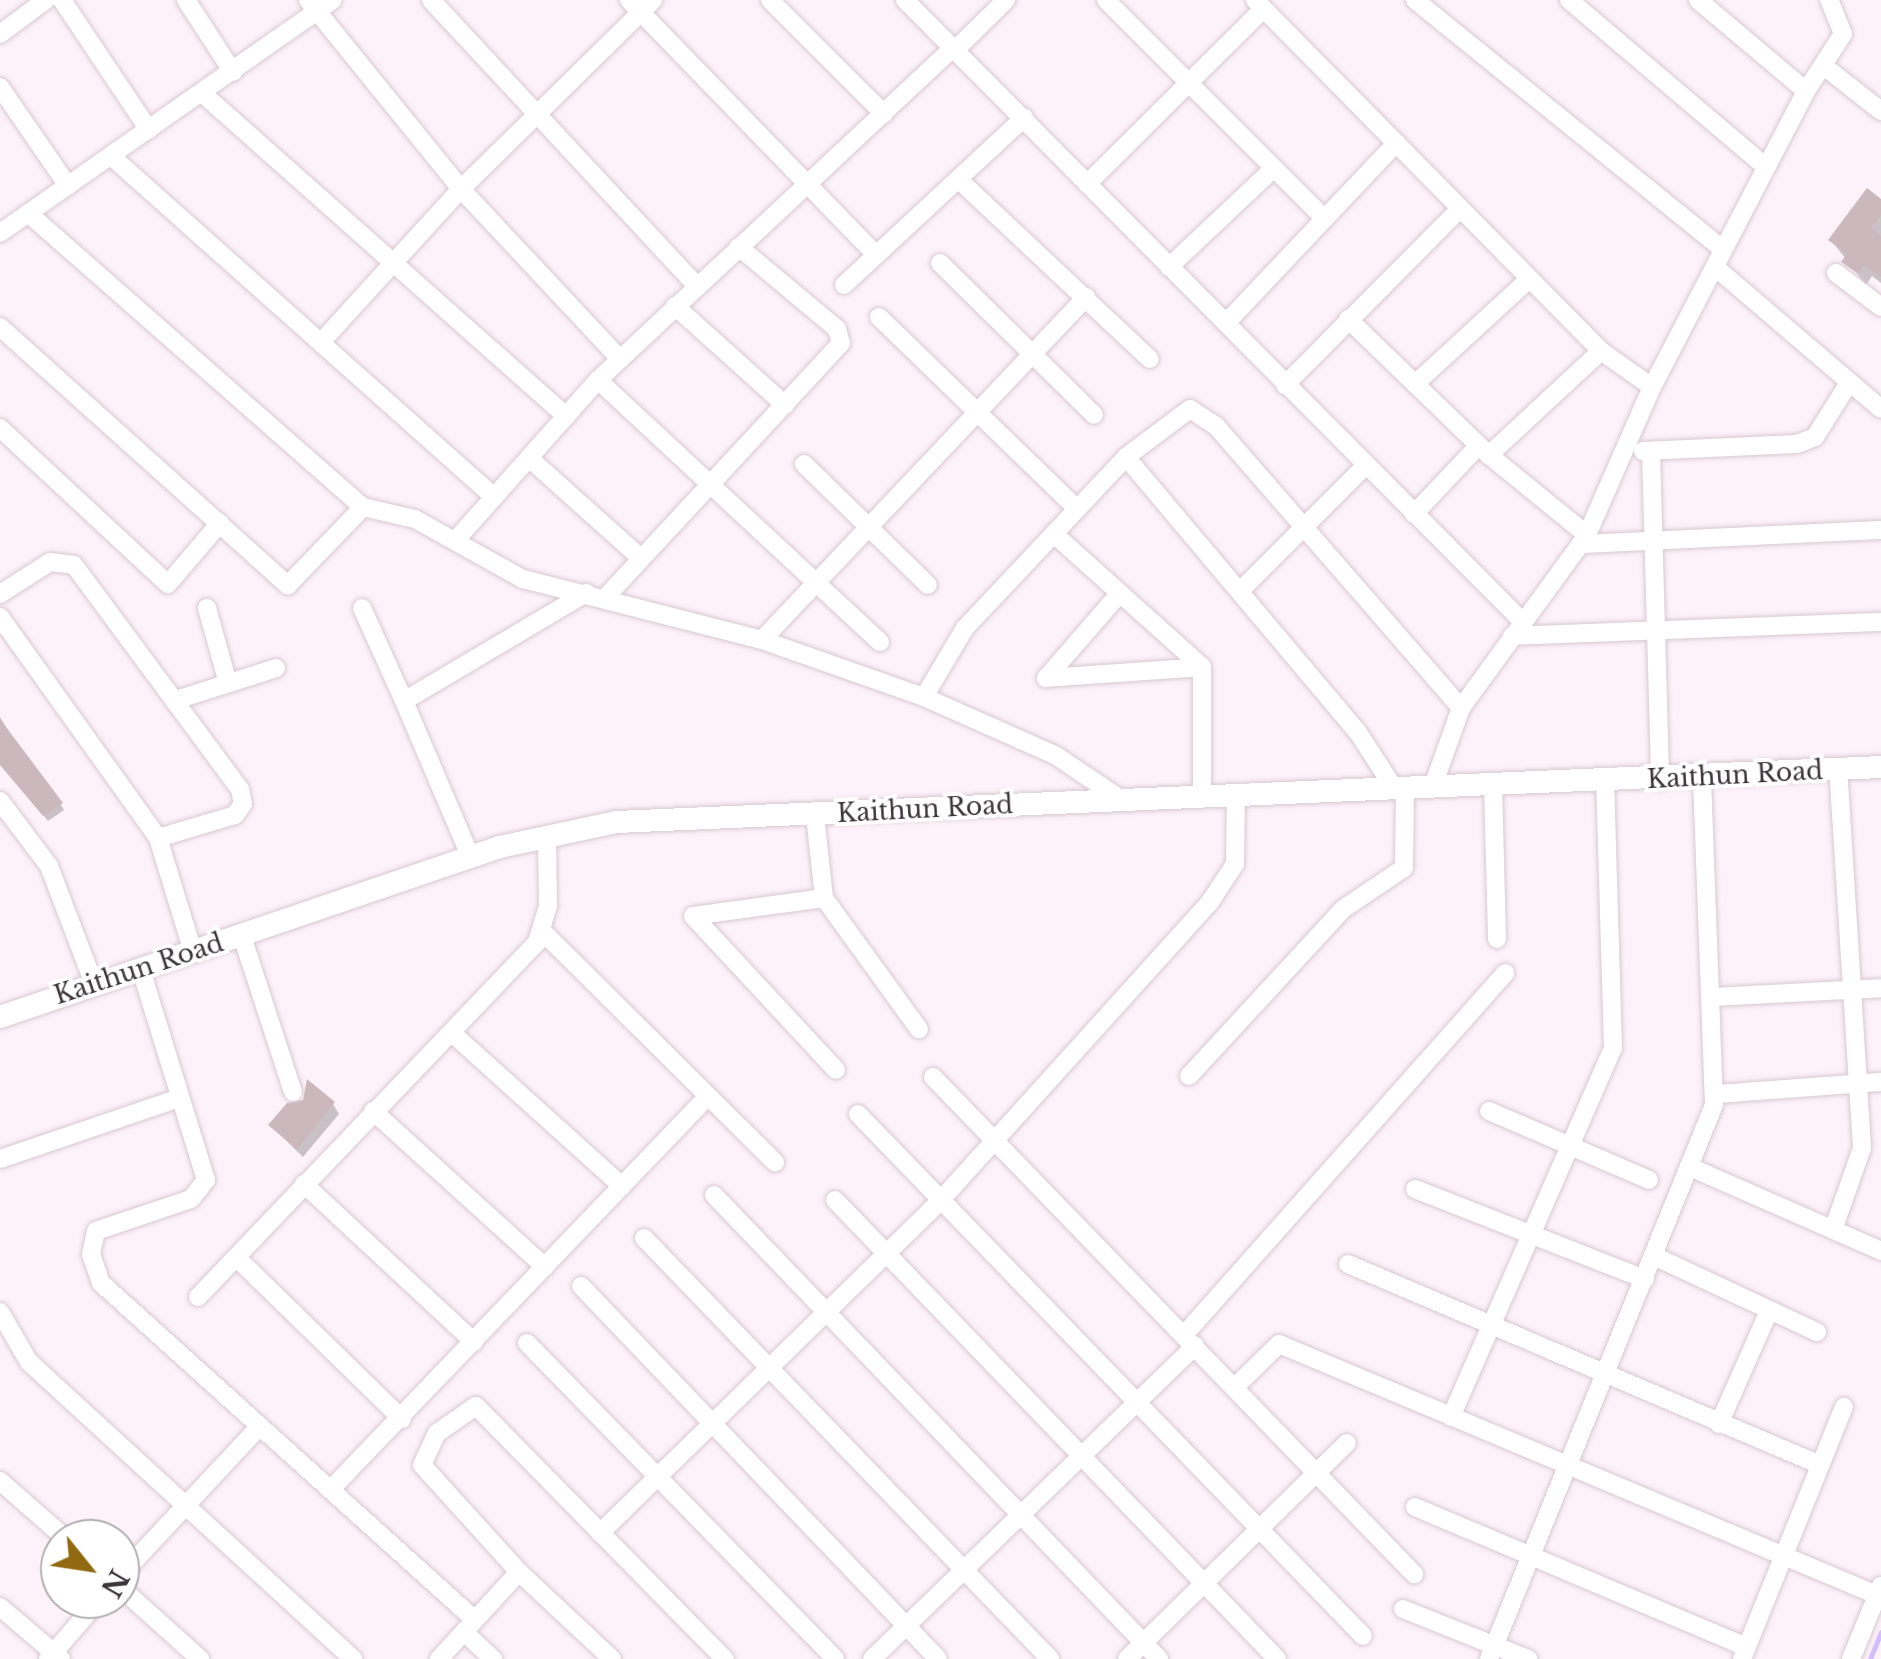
<!DOCTYPE html>
<style>
body{margin:0}
#map{position:relative;width:1881px;height:1659px;overflow:hidden;background:#fdf2f9;font-family:"Libre Baskerville",serif}
div>[style]{position:absolute}
.shadow>*{inset:0;background:#0003}
.stream>*{height:5px;margin:-2.5px;padding:0 2.5px;transform-origin:2.5px;border-radius:2.5px;background:#d3bdfc}
.building>*{inset:0;background:#cbb8bc}
.roads{filter:drop-shadow(0 0 2px #d8c8d2) drop-shadow(0 0 2px #d8c8d2)}
.minor>*{height:18px;margin:-9px;padding:0 9px;transform-origin:9px;border-radius:9px;background:#fff}
.tertiary>*{height:22px;margin:-11px;padding:0 11px;transform-origin:11px;border-radius:11px;background:#fff}
span{translate:-50% -50%;white-space:nowrap;text-align:center;line-height:1.15;-webkit-text-stroke:8px #fff;paint-order:stroke}
.street-label{font-size:25px;color:#3b3539}
.north{position:absolute;left:40px;top:1519px;width:100px;height:100px;box-sizing:border-box;background:#fff;border:2px solid #b1aeb0;border-radius:50%;rotate:120deg;font-size:28px;font-weight:700;line-height:40px;text-align:center;color:#3b3539}
.north::after{content:'';display:block;margin:auto;width:35px;height:45px;background:#906910;clip-path:polygon(50% 0,100% 100%,50% 72%,0 100%)}
</style>
<div id="map">
<div class="shadow">
<i style="clip-path:polygon(1881px 203px,1881px 283px,1872px 276px,1866px 285px,1831px 240px)"></i>
<i style="clip-path:polygon(0 717px,43px 788px,48px 784px,64px 810px,48px 821px,0 761px)"></i>
<i style="clip-path:polygon(333px 1104px,339px 1114px,303px 1157px,271px 1126px)"></i>
</div>
<div class="stream">
<i style="left:1870px;top:1659px;width:29px;rotate:-68deg"></i>
</div>
<div class="building">
<i style="clip-path:polygon(1867px 188px,1881px 199px,1881px 215px,1871px 228px,1881px 236px,1881px 277px,1864px 265px,1857px 273px,1841px 262px,1847px 254px,1828px 240px)"></i>
<i style="clip-path:polygon(0 719px,63px 803px,43px 816px,0 765px)"></i>
<i style="clip-path:polygon(307px 1079px,335px 1102px,297px 1149px,268px 1125px,287px 1103px,303px 1100px)"></i>
</div>
<div class="roads">
<div class="minor">
<i style="left:62px;top:0;width:156px;rotate:56.2deg"></i>
<i style="left:186px;top:0;width:86px;rotate:56.9deg"></i>
<i style="left:308px;top:0;width:243px;rotate:51deg"></i>
<i style="left:461px;top:189px;width:233px;rotate:46.9deg"></i>
<i style="left:431px;top:0;width:389px;rotate:47.1deg"></i>
<i style="left:629px;top:0;width:355px;rotate:45.9deg"></i>
<i style="left:770px;top:0;width:161px;rotate:45deg"></i>
<i style="left:905px;top:0;width:875px;rotate:45.19deg"></i>
<i style="left:1106px;top:0;width:308px;rotate:45deg"></i>
<i style="left:1255px;top:0;width:493px;rotate:45.4deg"></i>
<i style="left:1601px;top:351px;width:62px;rotate:35.2deg"></i>
<i style="left:1415px;top:0;width:396px;rotate:39deg"></i>
<i style="left:1569px;top:0;width:258px;rotate:40.3deg"></i>
<i style="left:1698px;top:0;width:141px;rotate:40.1deg"></i>
<i style="left:0;top:34px;width:57px;rotate:-36.5deg"></i>
<i style="left:954px;top:51px;width:73px;rotate:-44.4deg"></i>
<i style="left:1825px;top:67px;width:71px;rotate:38.2deg"></i>
<i style="left:0;top:87px;width:120px;rotate:55.5deg"></i>
<i style="left:202px;top:93px;width:487px;rotate:41.6deg"></i>
<i style="left:111px;top:156px;width:513px;rotate:41.68deg"></i>
<i style="left:958px;top:179px;width:263px;rotate:43.2deg"></i>
<i style="left:1087px;top:184px;width:248px;rotate:-44.8deg"></i>
<i style="left:28px;top:213px;width:446px;rotate:41.3deg"></i>
<i style="left:363px;top:507px;width:53px;rotate:13deg"></i>
<i style="left:415px;top:519px;width:124px;rotate:29.1deg"></i>
<i style="left:523px;top:579px;width:247px;rotate:14.3deg"></i>
<i style="left:762px;top:640px;width:172px;rotate:19.4deg"></i>
<i style="left:924px;top:697px;width:143px;rotate:23.9deg"></i>
<i style="left:1055px;top:755px;width:81px;rotate:33.9deg"></i>
<i style="left:0;top:233px;width:406px;rotate:-35deg"></i>
<i style="left:940px;top:263px;width:216px;rotate:44.6deg"></i>
<i style="left:1169px;top:267px;width:144px;rotate:-43.3deg"></i>
<i style="left:1715px;top:267px;width:218px;rotate:40.5deg"></i>
<i style="left:1836px;top:273px;width:56px;rotate:37.1deg"></i>
<i style="left:844px;top:285px;width:246px;rotate:-42.9deg"></i>
<i style="left:675px;top:306px;width:148px;rotate:42deg"></i>
<i style="left:879px;top:317px;width:276px;rotate:44.1deg"></i>
<i style="left:1348px;top:319px;width:196px;rotate:44deg"></i>
<i style="left:1226px;top:323px;width:248px;rotate:-46.6deg"></i>
<i style="left:0;top:327px;width:387px;rotate:41.9deg"></i>
<i style="left:288px;top:585px;width:108px;rotate:-46.1deg"></i>
<i style="left:323px;top:340px;width:205px;rotate:-47.6deg"></i>
<i style="left:461px;top:189px;width:269px;rotate:-44.5deg"></i>
<i style="left:598px;top:380px;width:385px;rotate:42.9deg"></i>
<i style="left:1415px;top:384px;width:155px;rotate:-42.6deg"></i>
<i style="left:1285px;top:385px;width:248px;rotate:-45.2deg"></i>
<i style="left:0;top:428px;width:229px;rotate:42.9deg"></i>
<i style="left:168px;top:584px;width:80px;rotate:-49.6deg"></i>
<i style="left:1643px;top:451px;width:154px;rotate:-2.6deg"></i>
<i style="left:1797px;top:444px;width:19px;rotate:-21deg"></i>
<i style="left:1815px;top:437px;width:60px;rotate:-57.9deg"></i>
<i style="left:1651px;top:451px;width:330px;rotate:88.4deg"></i>
<i style="left:1126px;top:457px;width:358px;rotate:49.9deg"></i>
<i style="left:1357px;top:731px;width:68px;rotate:57deg"></i>
<i style="left:529px;top:458px;width:150px;rotate:41.8deg"></i>
<i style="left:804px;top:464px;width:173px;rotate:44.3deg"></i>
<i style="left:1414px;top:514px;width:93px;rotate:-46.7deg"></i>
<i style="left:1054px;top:534px;width:199px;rotate:41.9deg"></i>
<i style="left:1202px;top:667px;width:128px;rotate:90deg"></i>
<i style="left:1587px;top:535px;width:127px;rotate:-140.8deg"></i>
<i style="left:1489px;top:455px;width:153px;rotate:-42.9deg"></i>
<i style="left:455px;top:541px;width:215px;rotate:-48.4deg"></i>
<i style="left:598px;top:380px;width:487px;rotate:-43.1deg"></i>
<i style="left:1581px;top:544px;width:300px;rotate:-2.7deg"></i>
<i style="left:1240px;top:591px;width:177px;rotate:-45deg"></i>
<i style="left:1120px;top:593px;width:113px;rotate:131deg"></i>
<i style="left:1046px;top:678px;width:156px;rotate:-4deg"></i>
<i style="left:0;top:594px;width:59px;rotate:-32.6deg"></i>
<i style="left:50px;top:562px;width:24px;rotate:7deg"></i>
<i style="left:74px;top:565px;width:279px;rotate:53.5deg"></i>
<i style="left:240px;top:789px;width:15px;rotate:79deg"></i>
<i style="left:243px;top:804px;width:14px;rotate:126deg"></i>
<i style="left:235px;top:815px;width:80px;rotate:163.4deg"></i>
<i style="left:605px;top:598px;width:347px;rotate:-47.2deg"></i>
<i style="left:841px;top:343px;width:15px;rotate:-106deg"></i>
<i style="left:837px;top:329px;width:128px;rotate:-140.1deg"></i>
<i style="left:207px;top:608px;width:78px;rotate:74.4deg"></i>
<i style="left:362px;top:608px;width:102px;rotate:65.7deg"></i>
<i style="left:0;top:617px;width:272px;rotate:54.4deg"></i>
<i style="left:158px;top:838px;width:119px;rotate:72.9deg"></i>
<i style="left:1512px;top:636px;width:369px;rotate:-2.2deg"></i>
<i style="left:762px;top:640px;width:472px;rotate:-46.6deg"></i>
<i style="left:924px;top:697px;width:80px;rotate:-59.3deg"></i>
<i style="left:965px;top:628px;width:235px;rotate:-46.7deg"></i>
<i style="left:1126px;top:457px;width:80px;rotate:-36.9deg"></i>
<i style="left:1190px;top:409px;width:31px;rotate:33deg"></i>
<i style="left:1216px;top:426px;width:374px;rotate:49deg"></i>
<i style="left:176px;top:700px;width:105px;rotate:-17.7deg"></i>
<i style="left:1493px;top:785px;width:154px;rotate:88.5deg"></i>
<i style="left:1433px;top:786px;width:83px;rotate:-70.3deg"></i>
<i style="left:1461px;top:708px;width:214px;rotate:-53.9deg"></i>
<i style="left:1587px;top:535px;width:162px;rotate:-66.3deg"></i>
<i style="left:1652px;top:387px;width:334px;rotate:-62.5deg"></i>
<i style="left:1806px;top:91px;width:68px;rotate:-57deg"></i>
<i style="left:1843px;top:34px;width:37px;rotate:-112deg"></i>
<i style="left:0;top:801px;width:81px;rotate:53deg"></i>
<i style="left:49px;top:866px;width:126px;rotate:69.1deg"></i>
<i style="left:815px;top:815px;width:83px;rotate:83.8deg"></i>
<i style="left:824px;top:898px;width:162px;rotate:54.1deg"></i>
<i style="left:471px;top:858px;width:171px;rotate:-113.1deg"></i>
<i style="left:404px;top:701px;width:212px;rotate:-30.7deg"></i>
<i style="left:824px;top:898px;width:132px;rotate:172.2deg"></i>
<i style="left:693px;top:916px;width:210px;rotate:47.1deg"></i>
<i style="left:543px;top:932px;width:327px;rotate:44.8deg"></i>
<i style="left:242px;top:936px;width:164px;rotate:71.9deg"></i>
<i style="left:141px;top:970px;width:220px;rotate:72.8deg"></i>
<i style="left:206px;top:1180px;width:24px;rotate:128deg"></i>
<i style="left:191px;top:1199px;width:100px;rotate:161.4deg"></i>
<i style="left:96px;top:1231px;width:24px;rotate:102deg"></i>
<i style="left:91px;top:1254px;width:31px;rotate:71deg"></i>
<i style="left:101px;top:1283px;width:503px;rotate:42.02deg"></i>
<i style="left:1712px;top:997px;width:169px;rotate:-3deg"></i>
<i style="left:452px;top:1033px;width:229px;rotate:42deg"></i>
<i style="left:1189px;top:1076px;width:227px;rotate:-47.3deg"></i>
<i style="left:1343px;top:909px;width:73px;rotate:-33.9deg"></i>
<i style="left:1404px;top:868px;width:80px;rotate:-89.3deg"></i>
<i style="left:933px;top:1077px;width:692px;rotate:45.94deg"></i>
<i style="left:1716px;top:1094px;width:165px;rotate:-4.2deg"></i>
<i style="left:373px;top:1111px;width:232px;rotate:42.2deg"></i>
<i style="left:1489px;top:1111px;width:174px;rotate:23.3deg"></i>
<i style="left:858px;top:1114px;width:726px;rotate:45.95deg"></i>
<i style="left:0;top:1159px;width:189px;rotate:-18.8deg"></i>
<i style="left:1690px;top:1167px;width:209px;rotate:23.7deg"></i>
<i style="left:304px;top:1184px;width:232px;rotate:42.9deg"></i>
<i style="left:1415px;top:1189px;width:247px;rotate:21.4deg"></i>
<i style="left:714px;top:1195px;width:643px;rotate:46.2deg"></i>
<i style="left:835px;top:1200px;width:637px;rotate:46.08deg"></i>
<i style="left:1833px;top:1230px;width:87px;rotate:-70.5deg"></i>
<i style="left:1862px;top:1148px;width:379px;rotate:-93.6deg"></i>
<i style="left:644px;top:1238px;width:585px;rotate:46.04deg"></i>
<i style="left:1654px;top:1256px;width:180px;rotate:25deg"></i>
<i style="left:236px;top:1257px;width:232px;rotate:44.3deg"></i>
<i style="left:1348px;top:1264px;width:511px;rotate:23.05deg"></i>
<i style="left:581px;top:1286px;width:516px;rotate:46.26deg"></i>
<i style="left:198px;top:1297px;width:491px;rotate:-46.3deg"></i>
<i style="left:537px;top:942px;width:39px;rotate:-73deg"></i>
<i style="left:548px;top:905px;width:70px;rotate:-90.8deg"></i>
<i style="left:0;top:1312px;width:58px;rotate:59.9deg"></i>
<i style="left:29px;top:1362px;width:440px;rotate:42.5deg"></i>
<i style="left:1184px;top:1335px;width:484px;rotate:-48.4deg"></i>
<i style="left:527px;top:1343px;width:441px;rotate:45.7deg"></i>
<i style="left:1234px;top:1388px;width:63px;rotate:-44.4deg"></i>
<i style="left:1279px;top:1344px;width:649px;rotate:22.77deg"></i>
<i style="left:1451px;top:1417px;width:403px;rotate:-66.3deg"></i>
<i style="left:1613px;top:1048px;width:265px;rotate:-91.7deg"></i>
<i style="left:1719px;top:1424px;width:124px;rotate:-66.1deg"></i>
<i style="left:0;top:1481px;width:88px;rotate:41.3deg"></i>
<i style="left:332px;top:1488px;width:543px;rotate:-46.19deg"></i>
<i style="left:1415px;top:1507px;width:360px;rotate:22.9deg"></i>
<i style="left:600px;top:1533px;width:474px;rotate:-44.3deg"></i>
<i style="left:939px;top:1202px;width:404px;rotate:-47.9deg"></i>
<i style="left:1210px;top:902px;width:45px;rotate:-56.7deg"></i>
<i style="left:1235px;top:864px;width:69px;rotate:-89.2deg"></i>
<i style="left:519px;top:1572px;width:144px;rotate:-132.2deg"></i>
<i style="left:422px;top:1465px;width:35px;rotate:-65deg"></i>
<i style="left:437px;top:1433px;width:47px;rotate:-34.7deg"></i>
<i style="left:476px;top:1406px;width:355px;rotate:45.5deg"></i>
<i style="left:120px;top:1576px;width:204px;rotate:-47deg"></i>
<i style="left:120px;top:1587px;width:108px;rotate:42deg"></i>
<i style="left:0;top:1607px;width:80px;rotate:40.4deg"></i>
<i style="left:1403px;top:1609px;width:135px;rotate:21.8deg"></i>
<i style="left:464px;top:1632px;width:40px;rotate:43deg"></i>
<i style="left:48px;top:1659px;width:79px;rotate:-49.1deg"></i>
<i style="left:439px;top:1659px;width:118px;rotate:-47.4deg"></i>
<i style="left:519px;top:1572px;width:127px;rotate:43.1deg"></i>
<i style="left:872px;top:1659px;width:450px;rotate:-44.1deg"></i>
<i style="left:1127px;top:1659px;width:308px;rotate:-44.5deg"></i>
<i style="left:1489px;top:1659px;width:598px;rotate:-67.9deg"></i>
<i style="left:1714px;top:1105px;width:327px;rotate:-92.1deg"></i>
<i style="left:1742px;top:1659px;width:272px;rotate:-68deg"></i>
<i style="left:1851px;top:1659px;width:79px;rotate:-67.7deg"></i>
</div>
<div class="tertiary">
<i style="left:0;top:1017px;width:528px;rotate:-18.78deg"></i>
<i style="left:500px;top:847px;width:120px;rotate:-12.1deg"></i>
<i style="left:617px;top:822px;width:1265px;rotate:-2.49deg"></i>
</div>
</div>
<div class="street-label">
<span style="left:1735px;top:776px;rotate:-3deg">Kaithun Road</span>
<span style="left:925px;top:810px;rotate:-3deg">Kaithun Road</span>
<span style="left:139px;top:970px;rotate:-18deg">Kaithun Road</span>
</div>
<div class="north">N</div>
</div>
